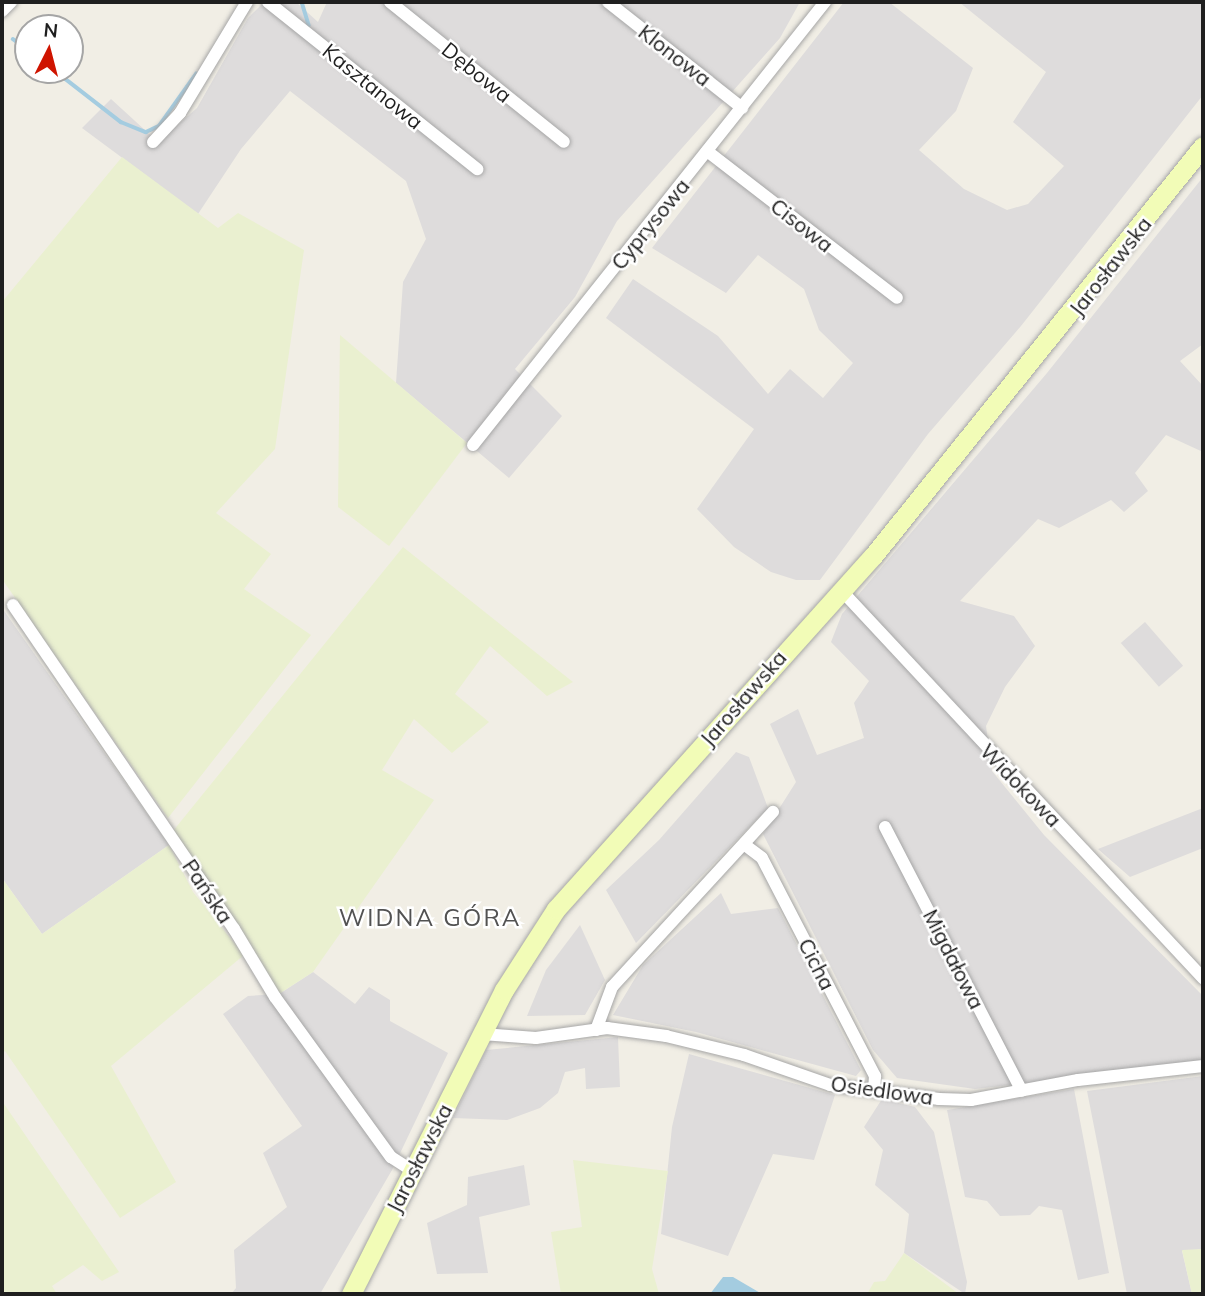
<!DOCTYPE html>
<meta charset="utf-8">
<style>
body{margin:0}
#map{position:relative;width:1205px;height:1296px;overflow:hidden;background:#f1eee5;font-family:Mulish,sans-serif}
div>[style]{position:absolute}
.residential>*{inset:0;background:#dedcdc;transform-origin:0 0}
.farmland>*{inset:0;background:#eaf0d0}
.water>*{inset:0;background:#a4cce0}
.stream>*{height:3.5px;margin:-1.75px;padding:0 1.75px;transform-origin:1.75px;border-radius:1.75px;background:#a4cce0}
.roads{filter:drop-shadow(0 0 2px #a6a6a6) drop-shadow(0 0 2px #a6a6a6)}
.street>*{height:12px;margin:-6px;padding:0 6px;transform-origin:6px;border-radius:6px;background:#fff}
.secondary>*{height:19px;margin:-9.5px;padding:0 9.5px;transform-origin:9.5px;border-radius:9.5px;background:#f2fcb7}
span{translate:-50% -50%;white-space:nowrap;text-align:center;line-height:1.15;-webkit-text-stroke:5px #fff;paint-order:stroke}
.street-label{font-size:21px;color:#1f1f1f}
.quarter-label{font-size:24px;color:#525252;letter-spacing:2px}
.frame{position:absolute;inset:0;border:4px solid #1f1f1f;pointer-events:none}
.north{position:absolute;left:14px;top:14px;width:70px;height:70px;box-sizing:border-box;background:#fff;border:2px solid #a5a5a5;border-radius:50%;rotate:6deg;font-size:19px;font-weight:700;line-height:28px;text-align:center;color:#1f1f1f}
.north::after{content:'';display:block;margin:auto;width:24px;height:32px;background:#cf1400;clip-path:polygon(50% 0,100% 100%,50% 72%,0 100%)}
</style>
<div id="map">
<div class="residential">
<i style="clip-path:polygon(264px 2px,296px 2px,318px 22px,327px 2px,800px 2px,780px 38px,617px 221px,575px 297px,515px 369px,562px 416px,509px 478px,396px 383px,403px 282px,426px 239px,406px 181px,290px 91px,241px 149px,198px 214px,82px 128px,111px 99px,158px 142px,197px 108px,248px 18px)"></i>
<i style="clip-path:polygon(844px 2px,889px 2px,973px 68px,956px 111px,919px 150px,964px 189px,1007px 210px,1028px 204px,1064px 166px,1013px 122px,1046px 72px,959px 2px,1203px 2px,1203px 95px,1021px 326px,928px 434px,820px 580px,796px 580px,771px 572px,734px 547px,697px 509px,754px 429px,606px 318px,633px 279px,718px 336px,768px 394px,790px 369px,823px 398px,853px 363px,819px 330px,804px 289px,758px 255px,726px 293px,652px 248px)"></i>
<i style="clip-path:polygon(1203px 177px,1203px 344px,1180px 361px,1203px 386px,1203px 452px,1166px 435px,1135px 473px,1148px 491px,1124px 512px,1111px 500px,1059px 528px,1038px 519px,960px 601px,1014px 616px,1035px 646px,1005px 687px,986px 726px,992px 771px,1044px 835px,1203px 996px,1203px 1062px,975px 1089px,897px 1078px,873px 1050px,763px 834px,796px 782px,770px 724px,798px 709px,817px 755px,864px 738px,854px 703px,869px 681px,831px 642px,842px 614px,1047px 373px)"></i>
<i style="clip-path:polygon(2px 608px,169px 845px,42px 934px,2px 878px)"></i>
<i style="left:1145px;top:622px;width:58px;height:32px;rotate:49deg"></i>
<i style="clip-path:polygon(736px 752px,749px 757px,768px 808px,636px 943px,606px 890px,659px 840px)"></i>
<i style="clip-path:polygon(1203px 808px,1203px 848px,1130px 877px,1098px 849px)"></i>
<i style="clip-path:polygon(721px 893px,731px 914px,778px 908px,861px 1070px,856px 1076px,696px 1032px,613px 1015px,643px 965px)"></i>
<i style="clip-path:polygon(580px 925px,605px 980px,585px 1015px,527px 1016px,546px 970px)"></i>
<i style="clip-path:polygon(313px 972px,355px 1004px,369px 987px,390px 1000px,390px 1021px,448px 1053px,392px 1170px,320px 1294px,231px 1294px,236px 1288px,234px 1250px,287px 1207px,263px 1153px,302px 1126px,223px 1014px,248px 996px,279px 994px)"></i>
<i style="clip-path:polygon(618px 1037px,620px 1087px,586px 1089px,585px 1068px,565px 1072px,558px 1093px,540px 1108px,507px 1120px,453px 1118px,486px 1050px)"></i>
<i style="clip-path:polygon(689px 1054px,835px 1095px,814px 1160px,773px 1154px,728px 1256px,661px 1234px,672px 1127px)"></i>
<i style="clip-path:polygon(1203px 1076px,1203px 1249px,1182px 1251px,1192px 1294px,1127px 1294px,1087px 1091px)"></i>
<i style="clip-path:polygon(1074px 1089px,1109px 1273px,1078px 1280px,1062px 1210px,1039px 1206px,1030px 1215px,1000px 1216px,987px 1201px,965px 1197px,947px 1110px)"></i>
<i style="clip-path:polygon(882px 1099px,915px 1107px,934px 1132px,967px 1282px,965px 1294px,904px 1253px,909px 1214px,875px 1185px,883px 1150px,864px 1127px)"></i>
<i style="clip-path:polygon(524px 1165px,530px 1205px,479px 1217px,488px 1273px,437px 1274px,427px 1223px,467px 1205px,468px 1177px)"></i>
</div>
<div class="farmland">
<i style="clip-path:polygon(122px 157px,218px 228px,238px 213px,304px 250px,275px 449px,216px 513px,271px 554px,244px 589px,311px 635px,168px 818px,2px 579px,2px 302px)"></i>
<i style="clip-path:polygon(340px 335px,467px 443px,389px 546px,338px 507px)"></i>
<i style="clip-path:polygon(403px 547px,573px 682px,547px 696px,490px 646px,455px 694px,489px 722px,452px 753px,414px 719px,382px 770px,434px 800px,313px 972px,279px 994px,173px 831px)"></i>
<i style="clip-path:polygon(169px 845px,193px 892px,244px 955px,111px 1066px,176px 1182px,120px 1218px,5px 1051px,2px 1053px,2px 878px,42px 934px)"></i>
<i style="clip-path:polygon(2px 1101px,119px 1272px,102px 1281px,83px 1265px,52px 1286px,57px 1294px,2px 1294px)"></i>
<i style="clip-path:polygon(573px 1160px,668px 1171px,652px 1269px,659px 1294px,561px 1294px,551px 1232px,582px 1227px)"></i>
<i style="clip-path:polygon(1203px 1249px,1203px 1294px,1192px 1294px,1182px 1250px)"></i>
<i style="clip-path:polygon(904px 1253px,959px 1294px,867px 1294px,874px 1282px,885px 1281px)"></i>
</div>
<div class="water">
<i style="clip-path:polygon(723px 1277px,733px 1277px,762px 1294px,710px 1294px)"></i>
</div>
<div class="stream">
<i style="left:302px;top:2px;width:24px;rotate:73deg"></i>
<i style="left:13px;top:39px;width:19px;rotate:36deg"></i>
<i style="left:54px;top:70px;width:85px;rotate:37.8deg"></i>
<i style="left:121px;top:122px;width:27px;rotate:22deg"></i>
<i style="left:146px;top:132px;width:14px;rotate:-25deg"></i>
<i style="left:159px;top:126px;width:64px;rotate:-54.6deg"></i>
</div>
<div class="roads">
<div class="street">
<i style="left:268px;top:2px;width:268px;rotate:38.6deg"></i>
<i style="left:390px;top:2px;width:223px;rotate:38.8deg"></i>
<i style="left:608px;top:2px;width:171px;rotate:38.3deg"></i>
<i style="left:2px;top:11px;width:13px;rotate:-45deg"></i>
<i style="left:153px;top:142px;width:40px;rotate:-47deg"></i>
<i style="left:180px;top:113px;width:130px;rotate:-58.9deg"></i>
<i style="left:707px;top:151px;width:240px;rotate:37.7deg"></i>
<i style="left:473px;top:445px;width:566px;rotate:-51.53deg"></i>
<i style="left:841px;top:590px;width:531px;rotate:46.99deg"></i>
<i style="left:13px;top:605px;width:392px;rotate:55.7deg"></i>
<i style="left:234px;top:929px;width:79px;rotate:58.9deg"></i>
<i style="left:275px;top:997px;width:198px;rotate:54.1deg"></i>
<i style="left:391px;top:1157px;width:24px;rotate:33deg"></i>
<i style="left:885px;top:827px;width:297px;rotate:62.6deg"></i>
<i style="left:745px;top:845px;width:21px;rotate:37deg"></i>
<i style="left:762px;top:858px;width:246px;rotate:62.6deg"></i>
<i style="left:875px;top:1076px;width:15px;rotate:94deg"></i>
<i style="left:596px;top:1030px;width:46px;rotate:-69.6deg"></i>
<i style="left:612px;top:987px;width:238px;rotate:-47.4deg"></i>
<i style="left:482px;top:1034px;width:54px;rotate:4.2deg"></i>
<i style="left:536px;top:1038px;width:72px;rotate:-8deg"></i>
<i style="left:607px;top:1028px;width:60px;rotate:7.7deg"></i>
<i style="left:666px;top:1036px;width:80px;rotate:13.7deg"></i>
<i style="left:744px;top:1055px;width:91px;rotate:19.2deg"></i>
<i style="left:830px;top:1085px;width:110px;rotate:7.3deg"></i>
<i style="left:939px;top:1099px;width:32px;rotate:2deg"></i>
<i style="left:971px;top:1100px;width:109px;rotate:-10.6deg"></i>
<i style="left:1078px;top:1080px;width:126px;rotate:-6.4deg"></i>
</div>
<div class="secondary">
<i style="left:351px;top:1294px;width:340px;rotate:-63.3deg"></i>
<i style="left:504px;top:990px;width:96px;rotate:-57.3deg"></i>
<i style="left:556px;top:909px;width:474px;rotate:-48.1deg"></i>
<i style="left:873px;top:556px;width:526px;rotate:-51.17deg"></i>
</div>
</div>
<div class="street-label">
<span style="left:675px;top:55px;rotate:38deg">Klonowa</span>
<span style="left:477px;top:72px;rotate:39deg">Dębowa</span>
<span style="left:373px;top:86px;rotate:39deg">Kasztanowa</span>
<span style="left:650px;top:224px;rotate:-51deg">Cyprysowa</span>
<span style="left:802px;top:225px;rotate:38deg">Cisowa</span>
<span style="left:1110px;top:266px;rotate:-52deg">Jarosławska</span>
<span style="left:743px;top:698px;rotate:-49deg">Jarosławska</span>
<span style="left:1021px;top:785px;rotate:46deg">Widokowa</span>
<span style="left:208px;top:891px;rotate:56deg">Pańska</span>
<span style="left:954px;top:959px;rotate:63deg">Migdałowa</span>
<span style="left:817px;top:964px;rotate:63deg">Cicha</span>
<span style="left:882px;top:1090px;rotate:8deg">Osiedlowa</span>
<span style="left:419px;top:1158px;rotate:-63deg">Jarosławska</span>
</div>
<div class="quarter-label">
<span style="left:430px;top:918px">WIDNA GÓRA</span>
</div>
<div class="frame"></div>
<div class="north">N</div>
</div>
